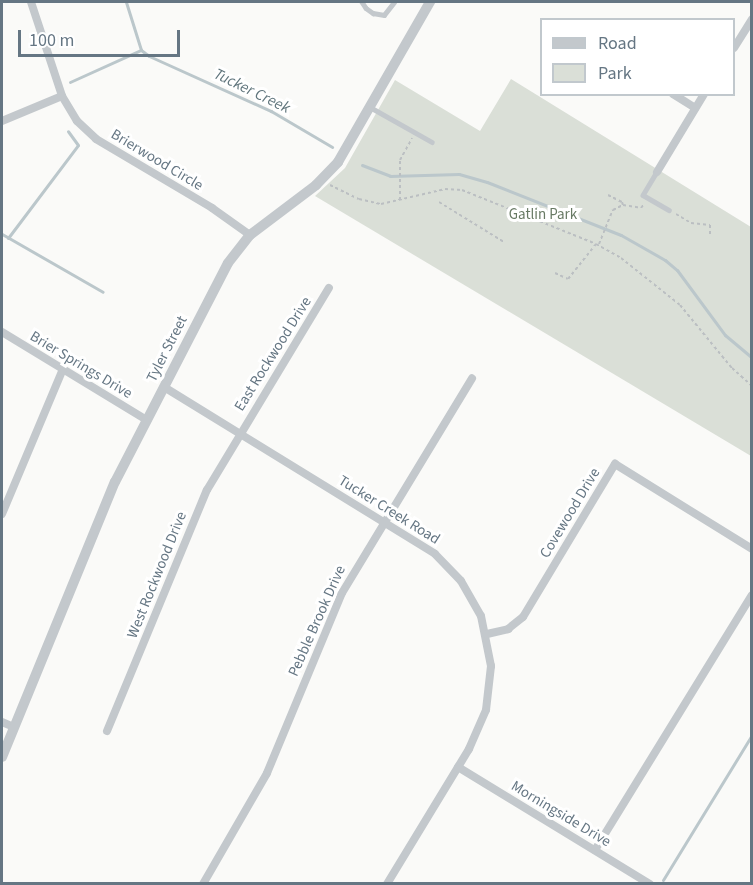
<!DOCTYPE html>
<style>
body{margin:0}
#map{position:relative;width:753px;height:885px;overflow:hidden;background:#fafaf8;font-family:"Source Sans 3",sans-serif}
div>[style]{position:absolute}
.green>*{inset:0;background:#dadfd7}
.stream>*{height:3px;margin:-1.5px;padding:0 1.5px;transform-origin:1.5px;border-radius:1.5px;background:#bbc7cb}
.path>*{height:2px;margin-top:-1px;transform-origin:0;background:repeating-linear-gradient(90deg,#bbbfc2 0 3px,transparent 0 6px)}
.service>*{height:4.5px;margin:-2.25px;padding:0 2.25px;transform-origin:2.25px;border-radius:2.25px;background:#c3c8cc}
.minor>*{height:8px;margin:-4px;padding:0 4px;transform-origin:4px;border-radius:4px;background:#c3c8cc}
.tertiary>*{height:10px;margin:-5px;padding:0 5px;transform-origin:5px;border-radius:5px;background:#c3c8cc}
span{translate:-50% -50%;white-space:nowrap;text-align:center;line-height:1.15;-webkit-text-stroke:6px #fff;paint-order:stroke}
.street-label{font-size:15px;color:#657683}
.park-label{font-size:15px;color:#687a64}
.water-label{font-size:16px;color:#60757c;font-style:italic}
.frame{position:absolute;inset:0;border:3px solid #657683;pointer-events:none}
.legend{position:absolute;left:540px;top:18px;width:195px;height:78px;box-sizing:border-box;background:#fff;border:2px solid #c1c8cd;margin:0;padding:8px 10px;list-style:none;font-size:18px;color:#657683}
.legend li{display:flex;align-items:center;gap:12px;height:30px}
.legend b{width:30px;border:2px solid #c1c8cd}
.scale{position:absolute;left:18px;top:30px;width:162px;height:27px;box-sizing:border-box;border:3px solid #657683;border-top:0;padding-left:8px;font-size:18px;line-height:21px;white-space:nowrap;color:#657683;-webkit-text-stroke:4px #fff;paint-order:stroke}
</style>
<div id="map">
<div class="green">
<i style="clip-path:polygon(511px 79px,751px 227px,751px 456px,315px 196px,345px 168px,395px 80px,480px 131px)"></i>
</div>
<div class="stream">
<i style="left:126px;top:2px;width:50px;rotate:72.6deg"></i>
<i style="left:141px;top:50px;width:10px;rotate:37deg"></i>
<i style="left:149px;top:56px;width:134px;rotate:24.3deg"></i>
<i style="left:271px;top:111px;width:71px;rotate:30.5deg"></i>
<i style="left:70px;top:82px;width:78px;rotate:-24.3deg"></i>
<i style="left:362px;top:165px;width:30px;rotate:21deg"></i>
<i style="left:390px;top:176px;width:69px;rotate:-1.7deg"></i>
<i style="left:459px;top:174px;width:29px;rotate:16deg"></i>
<i style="left:487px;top:182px;width:144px;rotate:21.6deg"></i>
<i style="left:621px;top:235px;width:51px;rotate:29.6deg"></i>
<i style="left:665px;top:260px;width:16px;rotate:40deg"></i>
<i style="left:677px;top:270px;width:81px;rotate:53.6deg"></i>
<i style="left:725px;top:335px;width:35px;rotate:40deg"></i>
<i style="left:2px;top:234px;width:116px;rotate:29.9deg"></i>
<i style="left:8px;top:238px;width:116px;rotate:-53deg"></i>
<i style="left:78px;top:145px;width:17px;rotate:-126deg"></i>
<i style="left:663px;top:880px;width:170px;rotate:-58.5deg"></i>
</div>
<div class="path">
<i style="left:330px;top:185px;width:32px;rotate:26deg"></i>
<i style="left:359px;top:199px;width:23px;rotate:13deg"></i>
<i style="left:381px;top:204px;width:66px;rotate:-13.2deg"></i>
<i style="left:445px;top:189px;width:17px;rotate:3deg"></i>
<i style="left:462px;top:190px;width:144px;rotate:21.9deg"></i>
<i style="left:596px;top:244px;width:29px;rotate:29deg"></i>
<i style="left:621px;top:258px;width:75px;rotate:38.5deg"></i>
<i style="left:680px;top:305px;width:82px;rotate:50.5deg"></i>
<i style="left:732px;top:368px;width:27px;rotate:42deg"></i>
<i style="left:608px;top:195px;width:16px;rotate:27deg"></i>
<i style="left:622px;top:202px;width:3px;rotate:72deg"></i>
<i style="left:623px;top:205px;width:18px;rotate:9deg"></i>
<i style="left:641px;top:208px;width:5px;rotate:-53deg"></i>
<i style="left:400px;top:200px;width:40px;rotate:-90deg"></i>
<i style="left:400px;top:160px;width:25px;rotate:-61deg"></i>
<i style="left:439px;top:202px;width:76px;rotate:31.6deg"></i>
<i style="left:676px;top:214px;width:17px;rotate:31deg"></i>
<i style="left:691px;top:223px;width:19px;rotate:6deg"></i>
<i style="left:710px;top:225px;width:10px;rotate:90deg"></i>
<i style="left:599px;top:244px;width:37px;rotate:-68deg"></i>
<i style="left:613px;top:210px;width:11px;rotate:-27deg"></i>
<i style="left:555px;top:273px;width:14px;rotate:25deg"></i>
<i style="left:568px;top:279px;width:45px;rotate:-51.3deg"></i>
</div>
<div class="service">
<i style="left:362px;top:2px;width:7px;rotate:56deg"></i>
<i style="left:366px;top:8px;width:9px;rotate:36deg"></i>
<i style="left:373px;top:13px;width:11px;rotate:10deg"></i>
<i style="left:384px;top:15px;width:16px;rotate:-52deg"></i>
<i style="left:370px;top:107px;width:71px;rotate:29.4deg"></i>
<i style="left:657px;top:172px;width:27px;rotate:121deg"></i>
<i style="left:643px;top:195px;width:30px;rotate:30deg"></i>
</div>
<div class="minor">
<i style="left:31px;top:2px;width:99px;rotate:71.7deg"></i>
<i style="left:62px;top:96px;width:29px;rotate:59deg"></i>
<i style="left:77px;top:121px;width:26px;rotate:43deg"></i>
<i style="left:96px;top:139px;width:135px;rotate:30.7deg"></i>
<i style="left:212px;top:208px;width:47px;rotate:35.4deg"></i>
<i style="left:734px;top:48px;width:34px;rotate:-58deg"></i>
<i style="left:673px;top:94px;width:26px;rotate:32deg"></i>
<i style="left:2px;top:121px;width:65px;rotate:-22.6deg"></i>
<i style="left:657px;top:172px;width:91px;rotate:-58.9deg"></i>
<i style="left:2px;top:332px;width:170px;rotate:31.3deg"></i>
<i style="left:164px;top:387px;width:318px;rotate:31.6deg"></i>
<i style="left:435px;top:554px;width:37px;rotate:46deg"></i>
<i style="left:461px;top:581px;width:40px;rotate:60.3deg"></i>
<i style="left:481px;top:616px;width:51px;rotate:78.7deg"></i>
<i style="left:491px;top:666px;width:44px;rotate:96.5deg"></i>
<i style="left:486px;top:710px;width:43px;rotate:113.6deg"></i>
<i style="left:469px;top:749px;width:158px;rotate:121.3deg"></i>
<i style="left:2px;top:514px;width:157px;rotate:-67.2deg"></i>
<i style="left:487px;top:634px;width:22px;rotate:-13deg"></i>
<i style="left:508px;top:629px;width:19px;rotate:-39deg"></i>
<i style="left:523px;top:617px;width:179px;rotate:-59deg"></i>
<i style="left:615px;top:464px;width:161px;rotate:31.8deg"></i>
<i style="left:2px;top:722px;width:13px;rotate:23deg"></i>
<i style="left:107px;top:731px;width:261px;rotate:-67.5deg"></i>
<i style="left:207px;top:490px;width:236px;rotate:-58.9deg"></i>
<i style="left:458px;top:767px;width:225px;rotate:31.4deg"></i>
<i style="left:595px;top:850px;width:299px;rotate:-58.4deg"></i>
<i style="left:203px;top:884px;width:128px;rotate:-60deg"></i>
<i style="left:267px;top:773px;width:195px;rotate:-67.4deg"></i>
<i style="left:342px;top:593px;width:251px;rotate:-58.8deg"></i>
</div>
<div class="tertiary">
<i style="left:2px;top:757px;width:297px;rotate:-67.7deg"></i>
<i style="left:115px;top:482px;width:246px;rotate:-62.7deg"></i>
<i style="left:228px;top:263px;width:36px;rotate:-52deg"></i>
<i style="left:250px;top:235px;width:83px;rotate:-37.1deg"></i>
<i style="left:316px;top:185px;width:32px;rotate:-46deg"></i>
<i style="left:338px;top:162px;width:185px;rotate:-60.1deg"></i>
</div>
<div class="street-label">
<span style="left:157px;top:160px;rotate:31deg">Brierwood Circle</span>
<span style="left:167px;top:349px;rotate:-63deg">Tyler Street</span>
<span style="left:273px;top:354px;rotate:-58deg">East Rockwood Drive</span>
<span style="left:81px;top:365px;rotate:31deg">Brier Springs Drive</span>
<span style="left:389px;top:510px;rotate:32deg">Tucker Creek Road</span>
<span style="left:570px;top:513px;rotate:-59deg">Covewood Drive</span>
<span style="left:157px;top:575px;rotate:-68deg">West Rockwood Drive</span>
<span style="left:317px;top:621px;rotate:-66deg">Pebble Brook Drive</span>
<span style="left:561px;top:814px;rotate:31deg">Morningside Drive</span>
</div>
<div class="park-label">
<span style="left:543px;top:215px">Gatlin Park</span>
</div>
<div class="water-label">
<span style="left:252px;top:91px;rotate:26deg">Tucker Creek</span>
</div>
<div class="frame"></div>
<ul class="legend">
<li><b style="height:8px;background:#c3c8cc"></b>Road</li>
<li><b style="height:16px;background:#dadfd7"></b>Park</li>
</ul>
<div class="scale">100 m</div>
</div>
